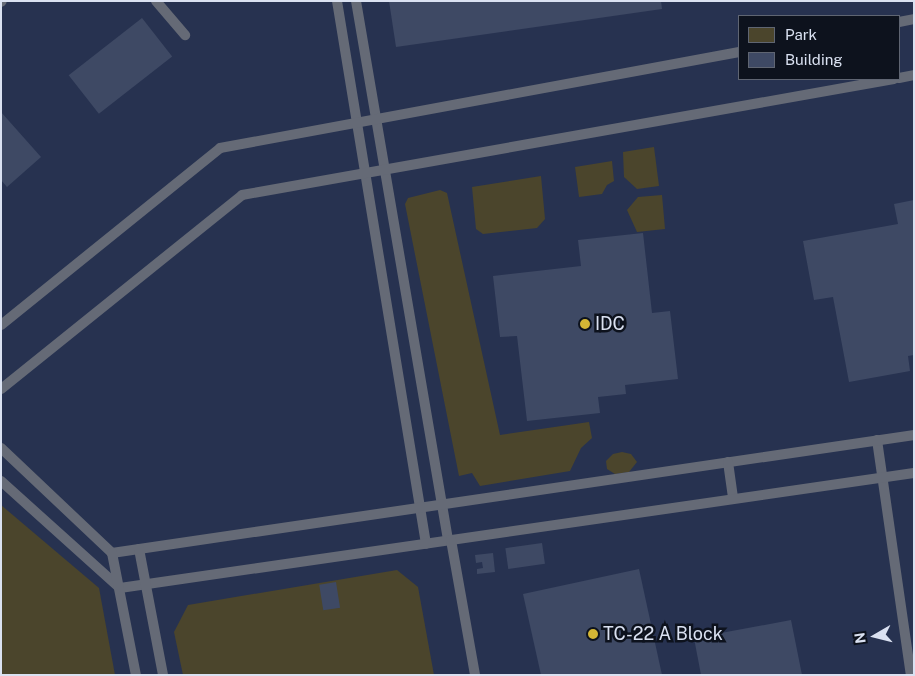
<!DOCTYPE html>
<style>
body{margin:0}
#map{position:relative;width:915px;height:676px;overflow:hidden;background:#1f2841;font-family:"Public Sans",sans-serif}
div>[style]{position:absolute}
.built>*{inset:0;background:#273250}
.green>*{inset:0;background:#4b452c}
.building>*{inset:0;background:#3e4964;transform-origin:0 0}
.lane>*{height:10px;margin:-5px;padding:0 5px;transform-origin:5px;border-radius:5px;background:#656a76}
.dots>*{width:14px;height:14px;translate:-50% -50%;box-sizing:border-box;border:2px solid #0d121d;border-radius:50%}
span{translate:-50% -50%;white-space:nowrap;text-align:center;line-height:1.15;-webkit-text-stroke:5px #0d121d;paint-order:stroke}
.poi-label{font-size:18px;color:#dae1f1}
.left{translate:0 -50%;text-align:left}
.frame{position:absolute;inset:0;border:2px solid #dae1f1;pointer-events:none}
.legend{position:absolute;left:738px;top:15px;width:162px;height:65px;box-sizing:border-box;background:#0d121d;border:1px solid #5f6572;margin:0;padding:6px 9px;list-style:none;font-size:15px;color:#dae1f1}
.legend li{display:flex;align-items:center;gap:10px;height:25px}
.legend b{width:25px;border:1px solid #5f6572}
.north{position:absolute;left:850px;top:611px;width:50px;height:50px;-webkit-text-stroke:4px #0d121d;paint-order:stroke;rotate:262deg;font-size:14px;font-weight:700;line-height:20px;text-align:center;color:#dae1f1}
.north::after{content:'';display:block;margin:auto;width:18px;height:22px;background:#dae1f1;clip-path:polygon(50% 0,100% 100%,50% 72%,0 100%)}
</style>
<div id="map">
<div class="built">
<i style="clip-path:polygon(evenodd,1px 1px,914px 1px,914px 675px,1px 675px,1px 1px,739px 16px,899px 16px,899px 79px,739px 79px,739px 16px)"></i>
</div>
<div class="green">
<i style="clip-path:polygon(654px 147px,659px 186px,637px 189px,624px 177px,623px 152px)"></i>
<i style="clip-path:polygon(612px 161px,614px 181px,607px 185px,602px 194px,579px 197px,575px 167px)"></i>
<i style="clip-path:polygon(541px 176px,545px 219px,537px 228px,483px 234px,476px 229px,472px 187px)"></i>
<i style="clip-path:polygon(440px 190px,447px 193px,500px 435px,589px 422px,592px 438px,581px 448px,570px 471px,480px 486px,472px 473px,459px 476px,405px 204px,408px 198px)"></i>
<i style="clip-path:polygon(662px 195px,665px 229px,637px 232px,627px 210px,638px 197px)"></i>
<i style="clip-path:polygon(622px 452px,631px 454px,637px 462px,629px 472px,615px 474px,607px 469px,606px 461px,613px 454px)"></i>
<i style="clip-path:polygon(1px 505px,99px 588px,115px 675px,1px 675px)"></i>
<i style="clip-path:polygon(397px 570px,418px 587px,434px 675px,183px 675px,174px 632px,188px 605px)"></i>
</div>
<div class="building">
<i style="clip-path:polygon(389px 1px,661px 1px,662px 9px,396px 47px)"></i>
<i style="left:142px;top:18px;width:49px;height:93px;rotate:52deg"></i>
<i style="clip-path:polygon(1px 112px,41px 157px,7px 187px,1px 180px)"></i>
<i style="clip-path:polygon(914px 200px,914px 355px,908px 356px,910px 371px,849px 382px,833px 297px,814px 300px,803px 241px,898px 224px,894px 204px)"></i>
<i style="clip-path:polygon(643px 233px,652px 313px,670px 311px,678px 379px,625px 385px,626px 394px,598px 397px,600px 413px,527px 421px,517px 336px,500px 337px,493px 276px,581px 266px,578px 240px)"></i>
<i style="left:542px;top:543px;width:21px;height:37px;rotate:82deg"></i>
<i style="clip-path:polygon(493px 553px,495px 572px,477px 574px,477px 569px,483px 568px,482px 562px,476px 563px,475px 555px)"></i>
<i style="clip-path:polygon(639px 569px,662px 675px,541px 675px,523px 594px)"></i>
<i style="left:336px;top:582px;width:26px;height:17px;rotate:81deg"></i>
<i style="clip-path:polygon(791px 620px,802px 675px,701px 675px,694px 638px)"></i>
</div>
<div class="lane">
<i style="left:156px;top:1px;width:45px;rotate:49.5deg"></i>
<i style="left:337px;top:1px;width:550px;rotate:80.69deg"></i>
<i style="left:356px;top:1px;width:547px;rotate:80.31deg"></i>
<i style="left:1px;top:2px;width:1px;rotate:-45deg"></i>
<i style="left:899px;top:22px;width:15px;rotate:-11deg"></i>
<i style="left:899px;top:78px;width:15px;rotate:-11deg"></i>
<i style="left:1px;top:325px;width:282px;rotate:-38.9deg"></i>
<i style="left:220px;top:148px;width:528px;rotate:-10.48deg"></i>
<i style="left:1px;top:389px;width:309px;rotate:-38.8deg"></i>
<i style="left:242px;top:195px;width:662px;rotate:-10.09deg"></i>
<i style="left:877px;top:440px;width:237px;rotate:81.8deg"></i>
<i style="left:1px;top:448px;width:153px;rotate:43.4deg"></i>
<i style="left:112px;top:553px;width:811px;rotate:-8.37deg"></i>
<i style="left:728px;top:462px;width:37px;rotate:82deg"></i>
<i style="left:1px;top:481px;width:160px;rotate:42deg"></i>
<i style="left:120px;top:588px;width:802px;rotate:-8.24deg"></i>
<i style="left:451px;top:540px;width:137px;rotate:79.9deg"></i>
<i style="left:139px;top:549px;width:128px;rotate:79.2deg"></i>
<i style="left:112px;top:553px;width:124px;rotate:78.9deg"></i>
</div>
<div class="dots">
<i style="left:585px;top:324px;background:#d4b635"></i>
<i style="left:593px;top:634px;background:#d4b635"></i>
</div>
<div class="poi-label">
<span class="left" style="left:595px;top:324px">IDC</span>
<span class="left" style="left:603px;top:634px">TC-22 A Block</span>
</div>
<div class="frame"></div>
<ul class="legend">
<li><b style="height:14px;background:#4b452c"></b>Park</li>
<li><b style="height:14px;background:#3e4964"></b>Building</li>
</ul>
<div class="north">N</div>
</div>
